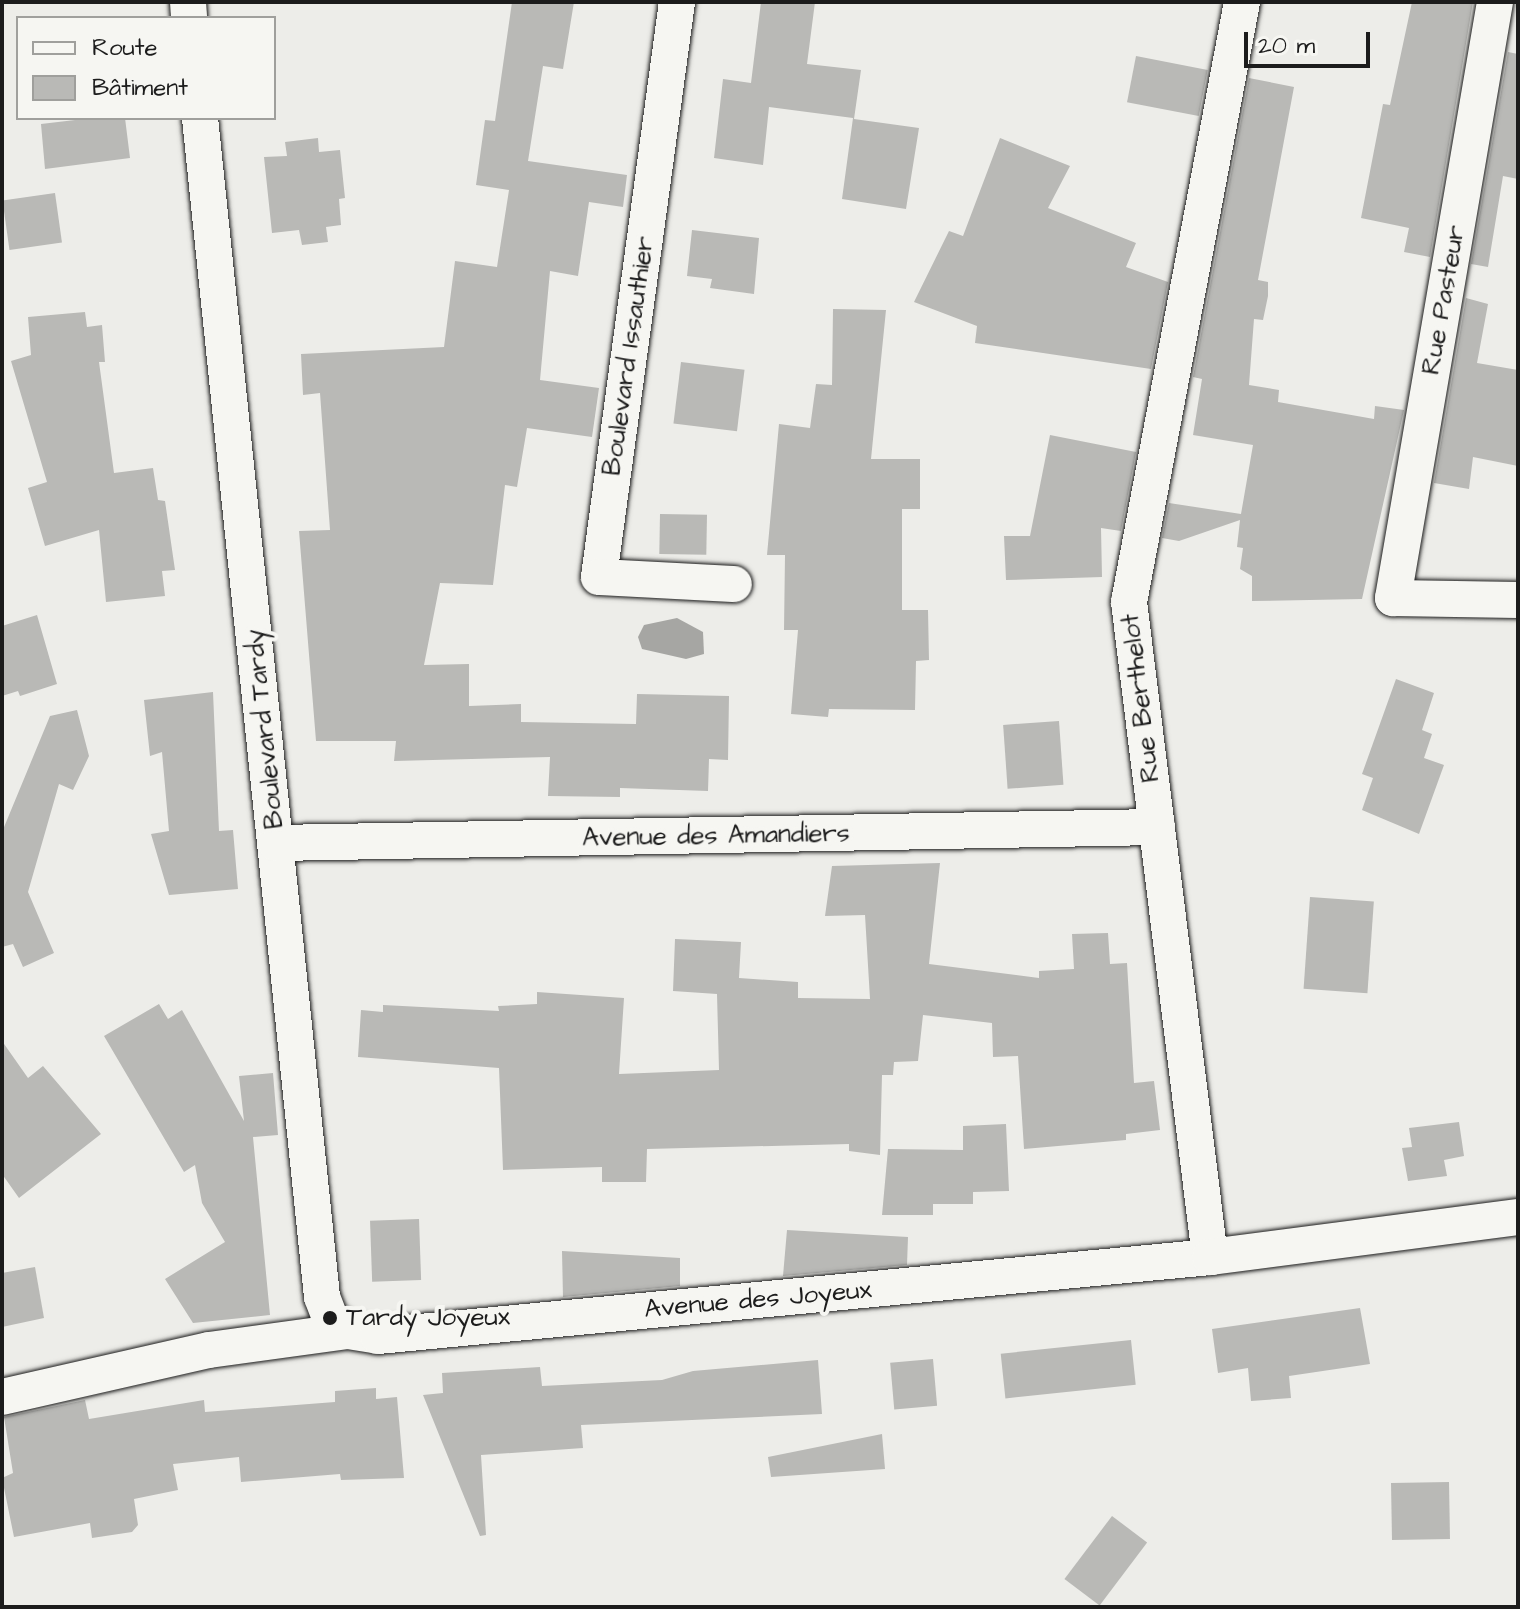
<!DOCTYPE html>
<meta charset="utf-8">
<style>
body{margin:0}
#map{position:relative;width:1520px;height:1609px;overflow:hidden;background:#edede9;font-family:"Architects Daughter",sans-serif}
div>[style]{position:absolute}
.water>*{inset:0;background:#a6a6a3}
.building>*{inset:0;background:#b9b9b6;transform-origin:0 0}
.roads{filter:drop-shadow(0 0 2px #1c1c1c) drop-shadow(0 0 2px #1c1c1c)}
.minor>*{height:36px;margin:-18px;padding:0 18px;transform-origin:18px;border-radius:18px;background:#f6f6f2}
.dots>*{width:22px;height:22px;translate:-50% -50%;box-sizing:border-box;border:4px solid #f6f6f2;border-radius:50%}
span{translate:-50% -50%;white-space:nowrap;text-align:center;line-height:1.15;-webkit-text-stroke:8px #f6f6f2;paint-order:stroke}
.street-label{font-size:26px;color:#1c1c1c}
.poi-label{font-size:26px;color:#1c1c1c}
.left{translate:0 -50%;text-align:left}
.frame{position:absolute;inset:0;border:4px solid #1c1c1c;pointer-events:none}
.legend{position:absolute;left:16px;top:16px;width:260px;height:104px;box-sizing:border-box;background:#f6f6f2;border:2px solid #9f9f9c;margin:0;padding:10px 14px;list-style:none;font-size:24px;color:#1c1c1c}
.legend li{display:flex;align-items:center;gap:16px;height:40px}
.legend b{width:40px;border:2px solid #9f9f9c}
.scale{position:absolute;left:1244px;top:32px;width:126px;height:36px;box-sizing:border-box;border:4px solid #1c1c1c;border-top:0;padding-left:10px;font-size:24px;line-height:28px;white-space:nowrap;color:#1c1c1c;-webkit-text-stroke:6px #f6f6f2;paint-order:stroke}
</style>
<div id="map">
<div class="water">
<i style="clip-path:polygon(677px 618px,703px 632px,704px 654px,686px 659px,642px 649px,638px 637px,644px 625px)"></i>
</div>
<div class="building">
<i style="clip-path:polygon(512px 2px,574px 2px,563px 69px,543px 66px,528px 161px,627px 175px,623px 207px,589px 202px,578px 276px,550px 271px,540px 380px,599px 388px,592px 437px,527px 428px,517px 487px,505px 485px,493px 585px,440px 583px,424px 665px,469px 664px,469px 706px,521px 704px,521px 722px,636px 724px,637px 694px,729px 696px,728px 760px,709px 759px,708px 791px,620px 788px,620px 797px,548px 796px,550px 757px,394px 761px,396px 741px,316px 741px,299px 531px,330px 530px,320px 393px,303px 395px,301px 354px,444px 347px,455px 261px,497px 267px,509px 190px,476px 185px,485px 120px,495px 121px)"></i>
<i style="clip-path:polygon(761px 2px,815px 2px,807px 64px,861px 70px,854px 119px,919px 128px,906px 209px,842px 199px,853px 118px,769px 107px,763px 165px,714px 158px,723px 79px,751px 83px)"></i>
<i style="clip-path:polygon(1412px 2px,1473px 2px,1430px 257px,1404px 252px,1409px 228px,1361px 218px,1383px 104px,1390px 105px)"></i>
<i style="clip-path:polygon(1508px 52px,1518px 54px,1518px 179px,1503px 176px,1488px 267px,1471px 264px)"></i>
<i style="left:1136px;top:56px;width:73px;height:47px;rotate:11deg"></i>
<i style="clip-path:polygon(1249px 78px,1294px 87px,1258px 280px,1268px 282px,1268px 296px,1263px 320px,1254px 319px,1249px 385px,1279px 390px,1278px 402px,1374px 419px,1375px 406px,1404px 410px,1362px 599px,1252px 601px,1252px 576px,1240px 569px,1243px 548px,1237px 547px,1240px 520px,1179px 541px,1162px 538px,1169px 503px,1241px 514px,1253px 445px,1193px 435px,1202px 379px,1193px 377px)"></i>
<i style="clip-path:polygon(92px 118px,125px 118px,130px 158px,45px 169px,41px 124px)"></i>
<i style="clip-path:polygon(318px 138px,319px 152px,340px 150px,345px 198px,339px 199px,341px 225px,326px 227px,328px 242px,302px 245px,299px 230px,272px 233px,264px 157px,287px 156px,285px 142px)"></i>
<i style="clip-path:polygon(1000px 138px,1070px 166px,1048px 208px,1136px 243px,1126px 267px,1168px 282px,1151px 369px,975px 343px,977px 326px,914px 302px,949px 231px,963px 236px)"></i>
<i style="left:55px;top:193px;width:50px;height:53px;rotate:82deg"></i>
<i style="clip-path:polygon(692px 230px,759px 238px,754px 294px,710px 288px,712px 279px,687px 276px)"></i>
<i style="clip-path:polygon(1466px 298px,1488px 304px,1477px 363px,1518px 370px,1518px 466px,1473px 457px,1469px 489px,1434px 483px)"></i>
<i style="clip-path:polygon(833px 309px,886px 310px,871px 459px,920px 459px,920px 509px,902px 509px,902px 610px,928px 610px,929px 660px,916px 661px,915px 710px,829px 709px,828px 717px,791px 714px,798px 630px,784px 630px,785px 555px,767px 555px,779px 424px,810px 428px,816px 384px,832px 385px)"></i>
<i style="clip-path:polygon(85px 312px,87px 327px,102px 325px,105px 362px,99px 362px,114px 473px,153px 468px,158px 500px,165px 501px,175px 570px,162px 571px,165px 596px,106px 602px,99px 530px,45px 546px,28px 488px,47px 482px,11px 361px,31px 355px,28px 317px)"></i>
<i style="left:681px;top:362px;width:64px;height:62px;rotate:7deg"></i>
<i style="clip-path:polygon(1050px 435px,1136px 452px,1121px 531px,1101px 528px,1102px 577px,1006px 580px,1004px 536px,1030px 536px)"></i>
<i style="left:660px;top:514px;width:47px;height:40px;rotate:1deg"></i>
<i style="clip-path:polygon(37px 615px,57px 684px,20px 696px,18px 691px,2px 696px,2px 626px)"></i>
<i style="clip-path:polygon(1396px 679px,1434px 693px,1422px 730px,1432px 734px,1424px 758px,1444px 765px,1419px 834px,1362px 810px,1373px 778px,1362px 774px)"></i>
<i style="clip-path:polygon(213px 692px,219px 831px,233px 830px,238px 889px,169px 895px,151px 834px,169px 831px,162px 752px,150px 756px,144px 700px)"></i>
<i style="clip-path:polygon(77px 710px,89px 756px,73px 790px,59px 784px,28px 892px,54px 953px,23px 967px,13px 944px,2px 947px,2px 832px,50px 716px)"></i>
<i style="left:1059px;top:721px;width:64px;height:56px;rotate:86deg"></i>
<i style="clip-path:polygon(940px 863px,929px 964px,1039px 978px,1039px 971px,1074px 969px,1072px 934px,1108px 933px,1110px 964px,1127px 963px,1134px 1083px,1154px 1081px,1160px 1130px,1126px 1134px,1126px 1140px,1024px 1149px,1018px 1056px,993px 1057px,992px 1023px,923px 1015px,918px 1061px,894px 1062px,893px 1075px,882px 1075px,880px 1155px,849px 1151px,849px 1144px,647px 1149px,646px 1182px,602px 1182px,602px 1167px,503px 1170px,499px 1068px,358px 1057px,361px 1010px,383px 1012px,383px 1005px,499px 1011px,498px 1006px,537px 1004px,537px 992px,624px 998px,619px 1074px,719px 1070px,717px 994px,673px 991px,675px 939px,741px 942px,739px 978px,798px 982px,798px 998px,870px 999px,865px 915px,825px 916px,832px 866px)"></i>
<i style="left:1310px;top:897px;width:64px;height:92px;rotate:4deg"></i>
<i style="clip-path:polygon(159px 1004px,168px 1019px,182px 1010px,244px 1121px,239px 1076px,273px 1073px,278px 1135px,253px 1137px,270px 1315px,193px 1323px,165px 1279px,225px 1242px,202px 1203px,195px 1165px,184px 1172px,104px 1036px)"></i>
<i style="clip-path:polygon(2px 1041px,28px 1078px,43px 1066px,101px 1134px,19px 1198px,2px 1174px)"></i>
<i style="clip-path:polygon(1459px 1122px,1464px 1156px,1444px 1160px,1447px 1176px,1408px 1181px,1402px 1148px,1412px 1147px,1409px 1128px)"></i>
<i style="clip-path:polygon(1006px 1124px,1009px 1191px,973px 1192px,973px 1204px,933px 1204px,933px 1215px,882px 1215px,888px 1149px,963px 1150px,963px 1126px)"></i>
<i style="left:419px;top:1219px;width:61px;height:49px;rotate:88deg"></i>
<i style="clip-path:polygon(787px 1230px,908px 1237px,907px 1265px,783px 1276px)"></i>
<i style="clip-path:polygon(562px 1251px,680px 1258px,680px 1286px,563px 1297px)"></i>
<i style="clip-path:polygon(35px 1267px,44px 1318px,2px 1327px,2px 1273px)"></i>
<i style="clip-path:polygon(1360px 1308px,1370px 1364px,1289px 1376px,1291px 1398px,1251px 1401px,1248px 1368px,1218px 1373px,1212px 1329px)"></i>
<i style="left:1131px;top:1340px;width:45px;height:131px;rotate:84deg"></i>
<i style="left:933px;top:1359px;width:47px;height:43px;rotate:85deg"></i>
<i style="clip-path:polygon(818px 1360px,822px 1414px,581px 1425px,583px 1448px,481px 1455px,486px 1535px,480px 1536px,423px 1395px,443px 1393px,442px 1373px,540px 1367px,542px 1386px,662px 1380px,693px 1371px)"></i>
<i style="clip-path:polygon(376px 1388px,376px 1399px,397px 1397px,404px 1478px,341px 1480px,340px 1474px,241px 1482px,239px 1457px,173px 1464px,178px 1490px,134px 1499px,138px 1525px,132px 1532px,92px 1538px,90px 1523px,14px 1537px,2px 1478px,13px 1473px,4px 1417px,85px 1400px,89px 1419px,204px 1400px,205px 1412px,335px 1402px,335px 1391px)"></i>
<i style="clip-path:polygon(882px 1434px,885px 1469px,771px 1477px,768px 1457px)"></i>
<i style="left:1449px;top:1482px;width:57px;height:58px;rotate:89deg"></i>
<i style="left:1112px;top:1516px;width:44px;height:79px;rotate:37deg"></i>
</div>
<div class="roads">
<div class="minor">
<i style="left:188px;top:2px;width:16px;rotate:86deg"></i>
<i style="left:677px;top:2px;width:580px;rotate:97.73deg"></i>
<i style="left:599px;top:577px;width:135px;rotate:3deg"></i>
<i style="left:1495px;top:2px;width:605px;rotate:99.71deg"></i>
<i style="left:1393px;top:598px;width:125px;rotate:0.9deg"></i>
<i style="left:200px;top:118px;width:1185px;rotate:84.09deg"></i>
<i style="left:322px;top:1297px;width:22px;rotate:69deg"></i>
<i style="left:330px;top:1318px;width:22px;rotate:36deg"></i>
<i style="left:276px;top:843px;width:881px;rotate:-1.04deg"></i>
<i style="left:1210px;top:1257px;width:660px;rotate:-97.05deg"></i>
<i style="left:1129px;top:602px;width:611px;rotate:-79.33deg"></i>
<i style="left:2px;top:1397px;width:212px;rotate:-12.8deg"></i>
<i style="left:209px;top:1350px;width:140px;rotate:-7.8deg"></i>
<i style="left:348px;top:1331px;width:30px;rotate:9deg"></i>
<i style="left:378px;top:1336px;width:836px;rotate:-5.42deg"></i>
<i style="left:1210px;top:1257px;width:311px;rotate:-7.4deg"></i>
</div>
</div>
<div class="dots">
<i style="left:330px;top:1318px;background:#1c1c1c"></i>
</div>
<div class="street-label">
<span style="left:1444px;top:300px;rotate:-80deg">Rue Pasteur</span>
<span style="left:629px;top:356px;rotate:-82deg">Boulevard Issauthier</span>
<span style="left:1141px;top:698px;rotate:-97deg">Rue Berthelot</span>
<span style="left:265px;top:729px;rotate:-96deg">Boulevard Tardy</span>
<span style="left:716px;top:836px;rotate:-1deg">Avenue des Amandiers</span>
<span style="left:758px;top:1300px;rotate:-5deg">Avenue des Joyeux</span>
</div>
<div class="poi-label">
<span class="left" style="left:346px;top:1318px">Tardy Joyeux</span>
</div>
<div class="frame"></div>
<ul class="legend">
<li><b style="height:10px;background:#f6f6f2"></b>Route</li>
<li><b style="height:22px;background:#b9b9b6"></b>Bâtiment</li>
</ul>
<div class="scale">20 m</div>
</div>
